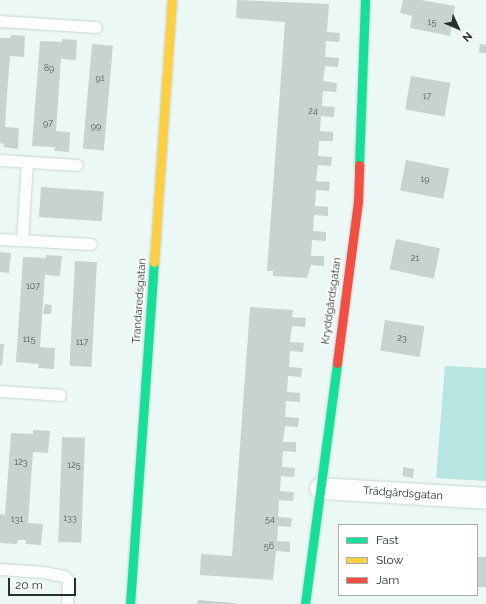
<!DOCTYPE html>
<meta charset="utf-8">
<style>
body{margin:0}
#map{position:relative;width:486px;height:604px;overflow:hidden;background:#ebf8f6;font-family:Raleway,sans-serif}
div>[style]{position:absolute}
.green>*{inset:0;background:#b7e5e0}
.building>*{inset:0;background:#c6d3d1;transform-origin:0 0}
.roads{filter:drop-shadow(0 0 1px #c8d6d4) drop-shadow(0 0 1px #c8d6d4)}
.lane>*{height:11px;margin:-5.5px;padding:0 5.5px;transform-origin:5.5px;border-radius:5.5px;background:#fcfefe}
.street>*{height:21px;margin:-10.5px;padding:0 10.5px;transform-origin:10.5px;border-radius:10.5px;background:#fcfefe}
.fast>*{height:9px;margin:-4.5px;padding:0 4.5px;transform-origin:4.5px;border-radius:4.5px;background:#16e098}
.slow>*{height:9px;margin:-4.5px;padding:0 4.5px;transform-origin:4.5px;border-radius:4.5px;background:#ffcf43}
.jam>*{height:9px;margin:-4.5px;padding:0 4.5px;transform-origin:4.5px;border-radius:4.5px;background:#f24e42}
span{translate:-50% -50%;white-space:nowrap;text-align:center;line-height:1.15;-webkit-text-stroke:3px #fff;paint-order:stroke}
.number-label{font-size:9px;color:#4b5a58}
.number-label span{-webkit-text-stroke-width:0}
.street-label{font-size:11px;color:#22312f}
.legend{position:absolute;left:338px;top:524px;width:140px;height:72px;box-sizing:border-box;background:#fff;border:1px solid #a7adac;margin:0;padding:5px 7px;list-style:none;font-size:12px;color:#22312f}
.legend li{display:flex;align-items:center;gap:8px;height:20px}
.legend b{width:20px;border:1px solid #a7adac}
.north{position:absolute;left:438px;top:8px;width:40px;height:40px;-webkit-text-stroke:3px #fff;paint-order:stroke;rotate:134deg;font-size:11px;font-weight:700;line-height:16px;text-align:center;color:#22312f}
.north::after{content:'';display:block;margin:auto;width:14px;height:18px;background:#22312f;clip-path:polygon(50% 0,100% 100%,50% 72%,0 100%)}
.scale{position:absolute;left:8px;top:578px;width:68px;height:18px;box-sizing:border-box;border:2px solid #22312f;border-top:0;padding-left:5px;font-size:12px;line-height:14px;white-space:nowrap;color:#22312f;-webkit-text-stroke:3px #fff;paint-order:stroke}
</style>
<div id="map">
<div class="green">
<i style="clip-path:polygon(445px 366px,486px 368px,486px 481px,436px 478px)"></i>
</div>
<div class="building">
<i style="clip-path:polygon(237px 0,329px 4px,327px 32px,340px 33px,339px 42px,326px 41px,325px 57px,339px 58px,338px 67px,325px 66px,323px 81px,337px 83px,336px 92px,323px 91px,322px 106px,335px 107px,334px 117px,321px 116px,320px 131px,333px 132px,333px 141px,319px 141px,318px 156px,332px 157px,331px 166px,318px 165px,316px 181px,330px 182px,329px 191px,316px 190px,315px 206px,328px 207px,328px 216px,314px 215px,313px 231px,326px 232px,326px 241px,312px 240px,311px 256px,324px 256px,324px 266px,311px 265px,307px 278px,273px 276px,273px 271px,267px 271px,285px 22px,236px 18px)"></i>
<i style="clip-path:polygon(403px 0,421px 0,455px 6px,450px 36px,410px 28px,412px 16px,400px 13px)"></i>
<i style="clip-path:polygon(11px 35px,25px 36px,24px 57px,10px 56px,7px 96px,5px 127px,19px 128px,18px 149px,3px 147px,4px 144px,0 143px,0 38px,10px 38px)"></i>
<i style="clip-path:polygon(62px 39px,77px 40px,76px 60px,61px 59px,56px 131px,70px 132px,69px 152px,54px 151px,55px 147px,32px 146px,40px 41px,62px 42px)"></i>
<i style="left:92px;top:44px;width:21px;height:105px;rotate:5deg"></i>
<i style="clip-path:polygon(480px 44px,486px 45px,486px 53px,479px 53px)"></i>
<i style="left:411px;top:76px;width:40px;height:34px;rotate:10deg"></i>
<i style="left:406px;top:160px;width:44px;height:31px;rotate:11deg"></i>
<i style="left:41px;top:187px;width:63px;height:30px;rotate:4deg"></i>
<i style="left:396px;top:239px;width:45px;height:31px;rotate:12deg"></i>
<i style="clip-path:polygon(0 252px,11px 253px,9px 273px,0 272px)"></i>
<i style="clip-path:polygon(46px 255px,62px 256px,60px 276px,45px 275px,40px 347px,55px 348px,54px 369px,38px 368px,39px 364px,16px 362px,23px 257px,46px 258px)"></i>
<i style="left:75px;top:261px;width:22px;height:105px;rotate:3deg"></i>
<i style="clip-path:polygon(45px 304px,52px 305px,51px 314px,43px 314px)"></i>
<i style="clip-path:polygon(250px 307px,293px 310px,292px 317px,306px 318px,305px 327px,292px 326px,290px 342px,304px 343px,303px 352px,290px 351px,289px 367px,302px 368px,301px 377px,288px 376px,287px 392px,300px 393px,300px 402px,286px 401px,285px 417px,299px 418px,298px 427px,285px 426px,283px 442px,296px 442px,296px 452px,283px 451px,282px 467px,295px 468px,294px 477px,281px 476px,280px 491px,294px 492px,293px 501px,279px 500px,278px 517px,292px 518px,291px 527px,278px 526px,277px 541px,290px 542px,290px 552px,276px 551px,273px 580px,200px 575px,201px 554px,232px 556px)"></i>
<i style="left:385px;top:320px;width:40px;height:31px;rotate:9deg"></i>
<i style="clip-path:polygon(0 344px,4px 344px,2px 366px,0 365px)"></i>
<i style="clip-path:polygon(33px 430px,50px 431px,48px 453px,33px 452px,28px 523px,43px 524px,41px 545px,26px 544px,26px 540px,18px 540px,17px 544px,0 543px,0 514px,5px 515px,11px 433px,33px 434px)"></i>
<i style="left:62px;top:437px;width:23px;height:105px;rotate:2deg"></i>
<i style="clip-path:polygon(403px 467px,414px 469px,413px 478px,403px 476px)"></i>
<i style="left:477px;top:557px;width:9px;height:30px"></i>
<i style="clip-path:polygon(198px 600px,235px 603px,235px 604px,197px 604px)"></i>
</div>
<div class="roads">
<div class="lane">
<i style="left:0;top:21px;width:96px;rotate:3.6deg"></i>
<i style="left:0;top:160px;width:77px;rotate:3.7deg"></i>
<i style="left:0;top:239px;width:91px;rotate:3.1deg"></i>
<i style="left:22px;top:240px;width:78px;rotate:-86.3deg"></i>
<i style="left:0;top:391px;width:60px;rotate:3.8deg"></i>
<i style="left:0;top:569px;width:43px;rotate:4deg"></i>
<i style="left:43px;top:572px;width:21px;rotate:11deg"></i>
<i style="left:64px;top:576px;width:6px;rotate:45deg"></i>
<i style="left:68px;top:580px;width:24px;rotate:92deg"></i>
</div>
<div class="street">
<i style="left:320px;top:488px;width:166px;rotate:3.4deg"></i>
</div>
<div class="fast">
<i style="left:359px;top:165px;width:165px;rotate:-87.9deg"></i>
<i style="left:130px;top:604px;width:343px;rotate:-86deg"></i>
<i style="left:305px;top:604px;width:243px;rotate:-82.4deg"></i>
</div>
<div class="slow">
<i style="left:154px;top:262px;width:263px;rotate:-86.1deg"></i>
</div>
<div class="jam">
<i style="left:337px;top:363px;width:162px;rotate:-82.6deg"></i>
<i style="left:358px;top:202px;width:37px;rotate:-88deg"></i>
</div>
</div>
<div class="number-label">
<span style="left:432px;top:22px">15</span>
<span style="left:49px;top:68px">89</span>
<span style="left:100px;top:78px">91</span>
<span style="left:427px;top:96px">17</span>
<span style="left:313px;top:111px">24</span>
<span style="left:48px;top:123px">97</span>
<span style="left:96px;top:126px">99</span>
<span style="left:425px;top:179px">19</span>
<span style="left:415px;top:258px">21</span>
<span style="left:33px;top:286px">107</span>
<span style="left:402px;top:338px">23</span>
<span style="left:29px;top:339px">115</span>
<span style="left:82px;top:342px">117</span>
<span style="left:21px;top:462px">123</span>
<span style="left:74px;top:465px">125</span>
<span style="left:70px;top:518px">133</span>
<span style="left:17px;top:519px">131</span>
<span style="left:270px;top:519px">54</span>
<span style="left:269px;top:546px">56</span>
</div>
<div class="street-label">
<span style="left:140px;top:301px;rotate:-86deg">Trandaredsgatan</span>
<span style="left:332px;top:301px;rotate:-82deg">Kryddgårdsgatan</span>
<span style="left:403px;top:494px;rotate:4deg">Trädgårdsgatan</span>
</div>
<ul class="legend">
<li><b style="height:5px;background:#16e098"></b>Fast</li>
<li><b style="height:5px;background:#ffcf43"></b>Slow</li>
<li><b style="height:5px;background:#f24e42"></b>Jam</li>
</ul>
<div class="north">N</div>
<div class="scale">20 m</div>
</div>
